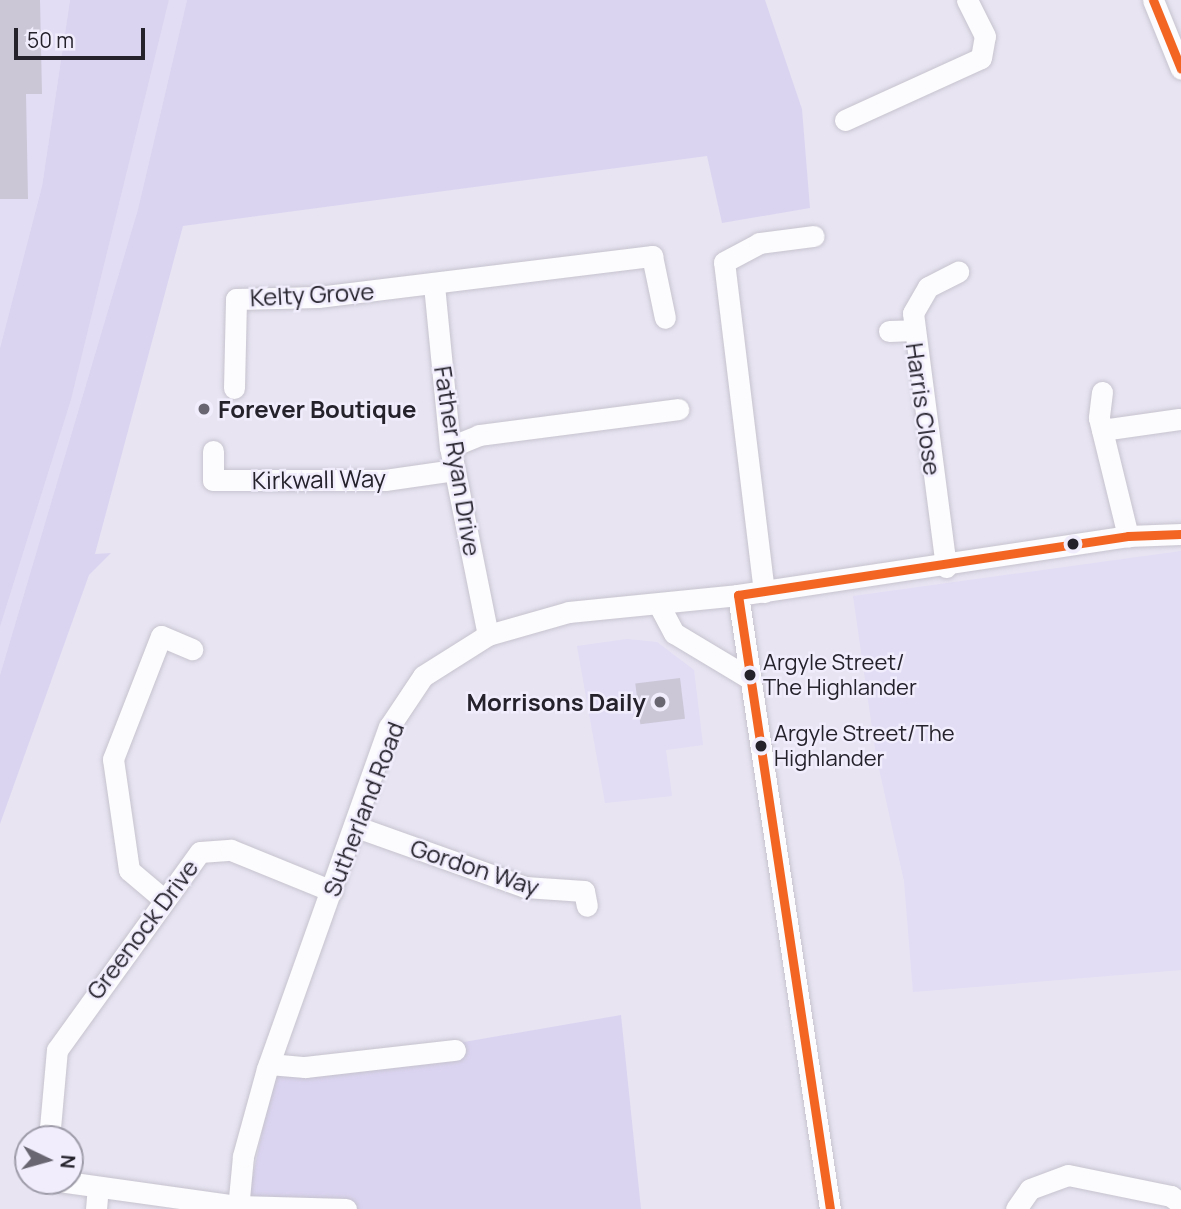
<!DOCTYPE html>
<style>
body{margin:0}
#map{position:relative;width:1181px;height:1209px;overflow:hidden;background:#e8e4f2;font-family:Manrope,sans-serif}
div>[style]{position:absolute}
.built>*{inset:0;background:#e2dcf5}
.green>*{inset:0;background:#dbd4f1}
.building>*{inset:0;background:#cbc7d6;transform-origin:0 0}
.roads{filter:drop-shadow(0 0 2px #c6c3ce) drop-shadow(0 0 2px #c6c3ce)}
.minor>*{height:21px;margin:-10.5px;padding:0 10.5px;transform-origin:10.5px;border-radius:10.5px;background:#fcfbfd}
.bus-1>*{height:9px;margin:-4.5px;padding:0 4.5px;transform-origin:4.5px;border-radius:4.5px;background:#f26522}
.dots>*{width:19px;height:19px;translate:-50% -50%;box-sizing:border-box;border:4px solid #f1edfd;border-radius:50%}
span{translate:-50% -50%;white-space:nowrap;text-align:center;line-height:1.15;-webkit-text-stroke:5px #f1edfd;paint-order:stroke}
.bus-label{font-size:22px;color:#25222c}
.left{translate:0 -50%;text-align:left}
.street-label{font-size:24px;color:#25222c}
.poi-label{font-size:24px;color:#25222c;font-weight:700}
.right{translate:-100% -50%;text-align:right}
.north{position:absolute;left:14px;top:1125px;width:70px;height:70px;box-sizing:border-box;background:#f1edfd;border:2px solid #9f9ca9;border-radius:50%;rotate:95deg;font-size:19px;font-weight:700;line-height:28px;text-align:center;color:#25222c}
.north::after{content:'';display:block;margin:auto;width:24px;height:32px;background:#696671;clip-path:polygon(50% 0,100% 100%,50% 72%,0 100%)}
.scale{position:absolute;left:14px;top:28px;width:131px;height:32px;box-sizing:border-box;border:4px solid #25222c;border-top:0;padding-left:9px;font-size:21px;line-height:24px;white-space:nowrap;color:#25222c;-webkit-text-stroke:5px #f1edfd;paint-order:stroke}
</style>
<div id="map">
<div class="built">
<i style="clip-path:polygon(0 0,70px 0,42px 186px,0 348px)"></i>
<i style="clip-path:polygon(169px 0,187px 0,138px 209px,0 675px,0 627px,71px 400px)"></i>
<i style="clip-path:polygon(1181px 551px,1181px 970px,913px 992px,904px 881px,876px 755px,853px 596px)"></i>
<i style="clip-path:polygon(627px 639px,657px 642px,694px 670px,703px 745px,666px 750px,672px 796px,605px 803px,577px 646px)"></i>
</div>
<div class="green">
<i style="clip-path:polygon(70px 0,169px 0,71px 400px,0 627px,0 348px,42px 186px)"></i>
<i style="clip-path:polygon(187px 0,765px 0,802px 109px,810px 208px,722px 223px,707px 156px,183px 226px,95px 554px,111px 553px,89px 575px,0 824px,0 675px,138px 209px)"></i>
<i style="clip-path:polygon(621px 1015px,641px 1209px,246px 1209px,277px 1060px,458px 1043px)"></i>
</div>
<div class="building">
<i style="clip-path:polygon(0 0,40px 0,42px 94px,26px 94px,28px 199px,0 199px)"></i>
<i style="left:680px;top:678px;width:41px;height:45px;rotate:83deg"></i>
</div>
<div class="roads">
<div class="minor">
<i style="left:1153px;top:0;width:74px;rotate:67.9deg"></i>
<i style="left:845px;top:120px;width:149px;rotate:-24.5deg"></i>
<i style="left:981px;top:58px;width:22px;rotate:-80deg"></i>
<i style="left:985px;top:36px;width:40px;rotate:-116.6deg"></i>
<i style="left:434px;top:285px;width:163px;rotate:84.4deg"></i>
<i style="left:450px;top:447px;width:192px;rotate:78.6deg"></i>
<i style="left:889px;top:331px;width:25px;rotate:-2deg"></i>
<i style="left:234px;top:388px;width:89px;rotate:-88.7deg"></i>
<i style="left:236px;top:299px;width:82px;rotate:-1.4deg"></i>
<i style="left:318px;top:297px;width:337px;rotate:-7deg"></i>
<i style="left:652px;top:256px;width:63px;rotate:78.2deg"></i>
<i style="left:1102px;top:392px;width:26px;rotate:97deg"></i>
<i style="left:1099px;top:418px;width:122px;rotate:76.2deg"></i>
<i style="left:1102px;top:430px;width:78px;rotate:-8.1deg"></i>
<i style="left:450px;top:447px;width:31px;rotate:-22deg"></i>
<i style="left:479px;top:435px;width:201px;rotate:-7.4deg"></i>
<i style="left:213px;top:451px;width:29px;rotate:90deg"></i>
<i style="left:213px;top:480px;width:172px"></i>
<i style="left:385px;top:480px;width:70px;rotate:-8.2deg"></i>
<i style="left:946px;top:567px;width:256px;rotate:-97.4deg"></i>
<i style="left:913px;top:313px;width:30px;rotate:-60deg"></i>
<i style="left:928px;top:287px;width:34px;rotate:-27deg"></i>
<i style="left:764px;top:592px;width:332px;rotate:-96.9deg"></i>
<i style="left:724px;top:262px;width:40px;rotate:-28deg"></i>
<i style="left:759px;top:243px;width:55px;rotate:-7.3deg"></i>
<i style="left:738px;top:595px;width:621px;rotate:81.48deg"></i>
<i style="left:659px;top:605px;width:32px;rotate:62deg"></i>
<i style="left:674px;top:633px;width:87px;rotate:31deg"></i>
<i style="left:354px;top:826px;width:182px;rotate:19.6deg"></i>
<i style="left:525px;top:887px;width:59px;rotate:3.9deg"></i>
<i style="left:584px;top:891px;width:15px;rotate:79deg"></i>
<i style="left:162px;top:898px;width:43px;rotate:-139.7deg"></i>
<i style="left:129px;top:870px;width:112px;rotate:-98.2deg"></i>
<i style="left:113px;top:759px;width:132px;rotate:-68.7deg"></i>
<i style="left:161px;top:636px;width:34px;rotate:23deg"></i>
<i style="left:269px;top:1064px;width:36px;rotate:5deg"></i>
<i style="left:305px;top:1067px;width:151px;rotate:-6.5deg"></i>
<i style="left:49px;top:1139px;width:89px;rotate:-84.9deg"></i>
<i style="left:57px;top:1050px;width:244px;rotate:-54.2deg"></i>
<i style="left:200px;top:852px;width:31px;rotate:-4deg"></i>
<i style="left:231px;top:850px;width:109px;rotate:22.1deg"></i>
<i style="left:59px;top:1181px;width:181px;rotate:8deg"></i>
<i style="left:238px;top:1206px;width:108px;rotate:1.6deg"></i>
<i style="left:96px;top:1209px;width:22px;rotate:-85deg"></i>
<i style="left:238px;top:1209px;width:53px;rotate:-84.6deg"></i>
<i style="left:243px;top:1156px;width:90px;rotate:-74.6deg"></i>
<i style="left:267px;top:1069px;width:363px;rotate:-70.4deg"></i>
<i style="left:389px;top:727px;width:61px;rotate:-56.3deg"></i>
<i style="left:423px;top:676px;width:77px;rotate:-32.2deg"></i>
<i style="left:488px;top:635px;width:84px;rotate:-15.9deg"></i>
<i style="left:569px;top:612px;width:170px;rotate:-5.7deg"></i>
<i style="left:738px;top:595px;width:394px;rotate:-8.6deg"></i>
<i style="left:1128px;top:536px;width:53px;rotate:-2.2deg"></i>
<i style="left:1016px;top:1209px;width:24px;rotate:-55deg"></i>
<i style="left:1030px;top:1189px;width:40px;rotate:-20.2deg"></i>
<i style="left:1068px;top:1175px;width:105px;rotate:11.5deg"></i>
<i style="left:1171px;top:1196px;width:13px;rotate:39deg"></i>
</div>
</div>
<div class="bus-1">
<i style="left:1153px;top:0;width:74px;rotate:67.9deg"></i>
<i style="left:830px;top:1209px;width:621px;rotate:-98.52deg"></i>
<i style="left:738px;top:595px;width:394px;rotate:-8.6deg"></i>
<i style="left:1128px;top:536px;width:53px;rotate:-2.2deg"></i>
</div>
<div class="dots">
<i style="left:204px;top:409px;background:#696671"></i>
<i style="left:1073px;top:544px;background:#25222c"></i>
<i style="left:750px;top:675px;background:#25222c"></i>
<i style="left:660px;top:702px;background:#696671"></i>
<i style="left:761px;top:746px;background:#25222c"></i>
</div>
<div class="bus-label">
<span class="left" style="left:763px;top:675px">Argyle Street/<br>The Highlander</span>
<span class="left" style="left:774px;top:746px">Argyle Street/The<br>Highlander</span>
</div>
<div class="street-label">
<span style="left:312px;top:294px;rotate:-3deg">Kelty Grove</span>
<span style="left:924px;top:409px;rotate:82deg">Harris Close</span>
<span style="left:458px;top:461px;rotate:81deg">Father Ryan Drive</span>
<span style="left:319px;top:479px;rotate:-1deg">Kirkwall Way</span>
<span style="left:363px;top:809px;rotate:-69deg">Sutherland Road</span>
<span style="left:475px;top:867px;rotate:18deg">Gordon Way</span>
<span style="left:142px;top:929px;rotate:-53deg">Greenock Drive</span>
</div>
<div class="poi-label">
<span class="left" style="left:218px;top:409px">Forever Boutique</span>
<span class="right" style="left:646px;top:702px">Morrisons Daily</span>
</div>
<div class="north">N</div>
<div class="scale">50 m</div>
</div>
